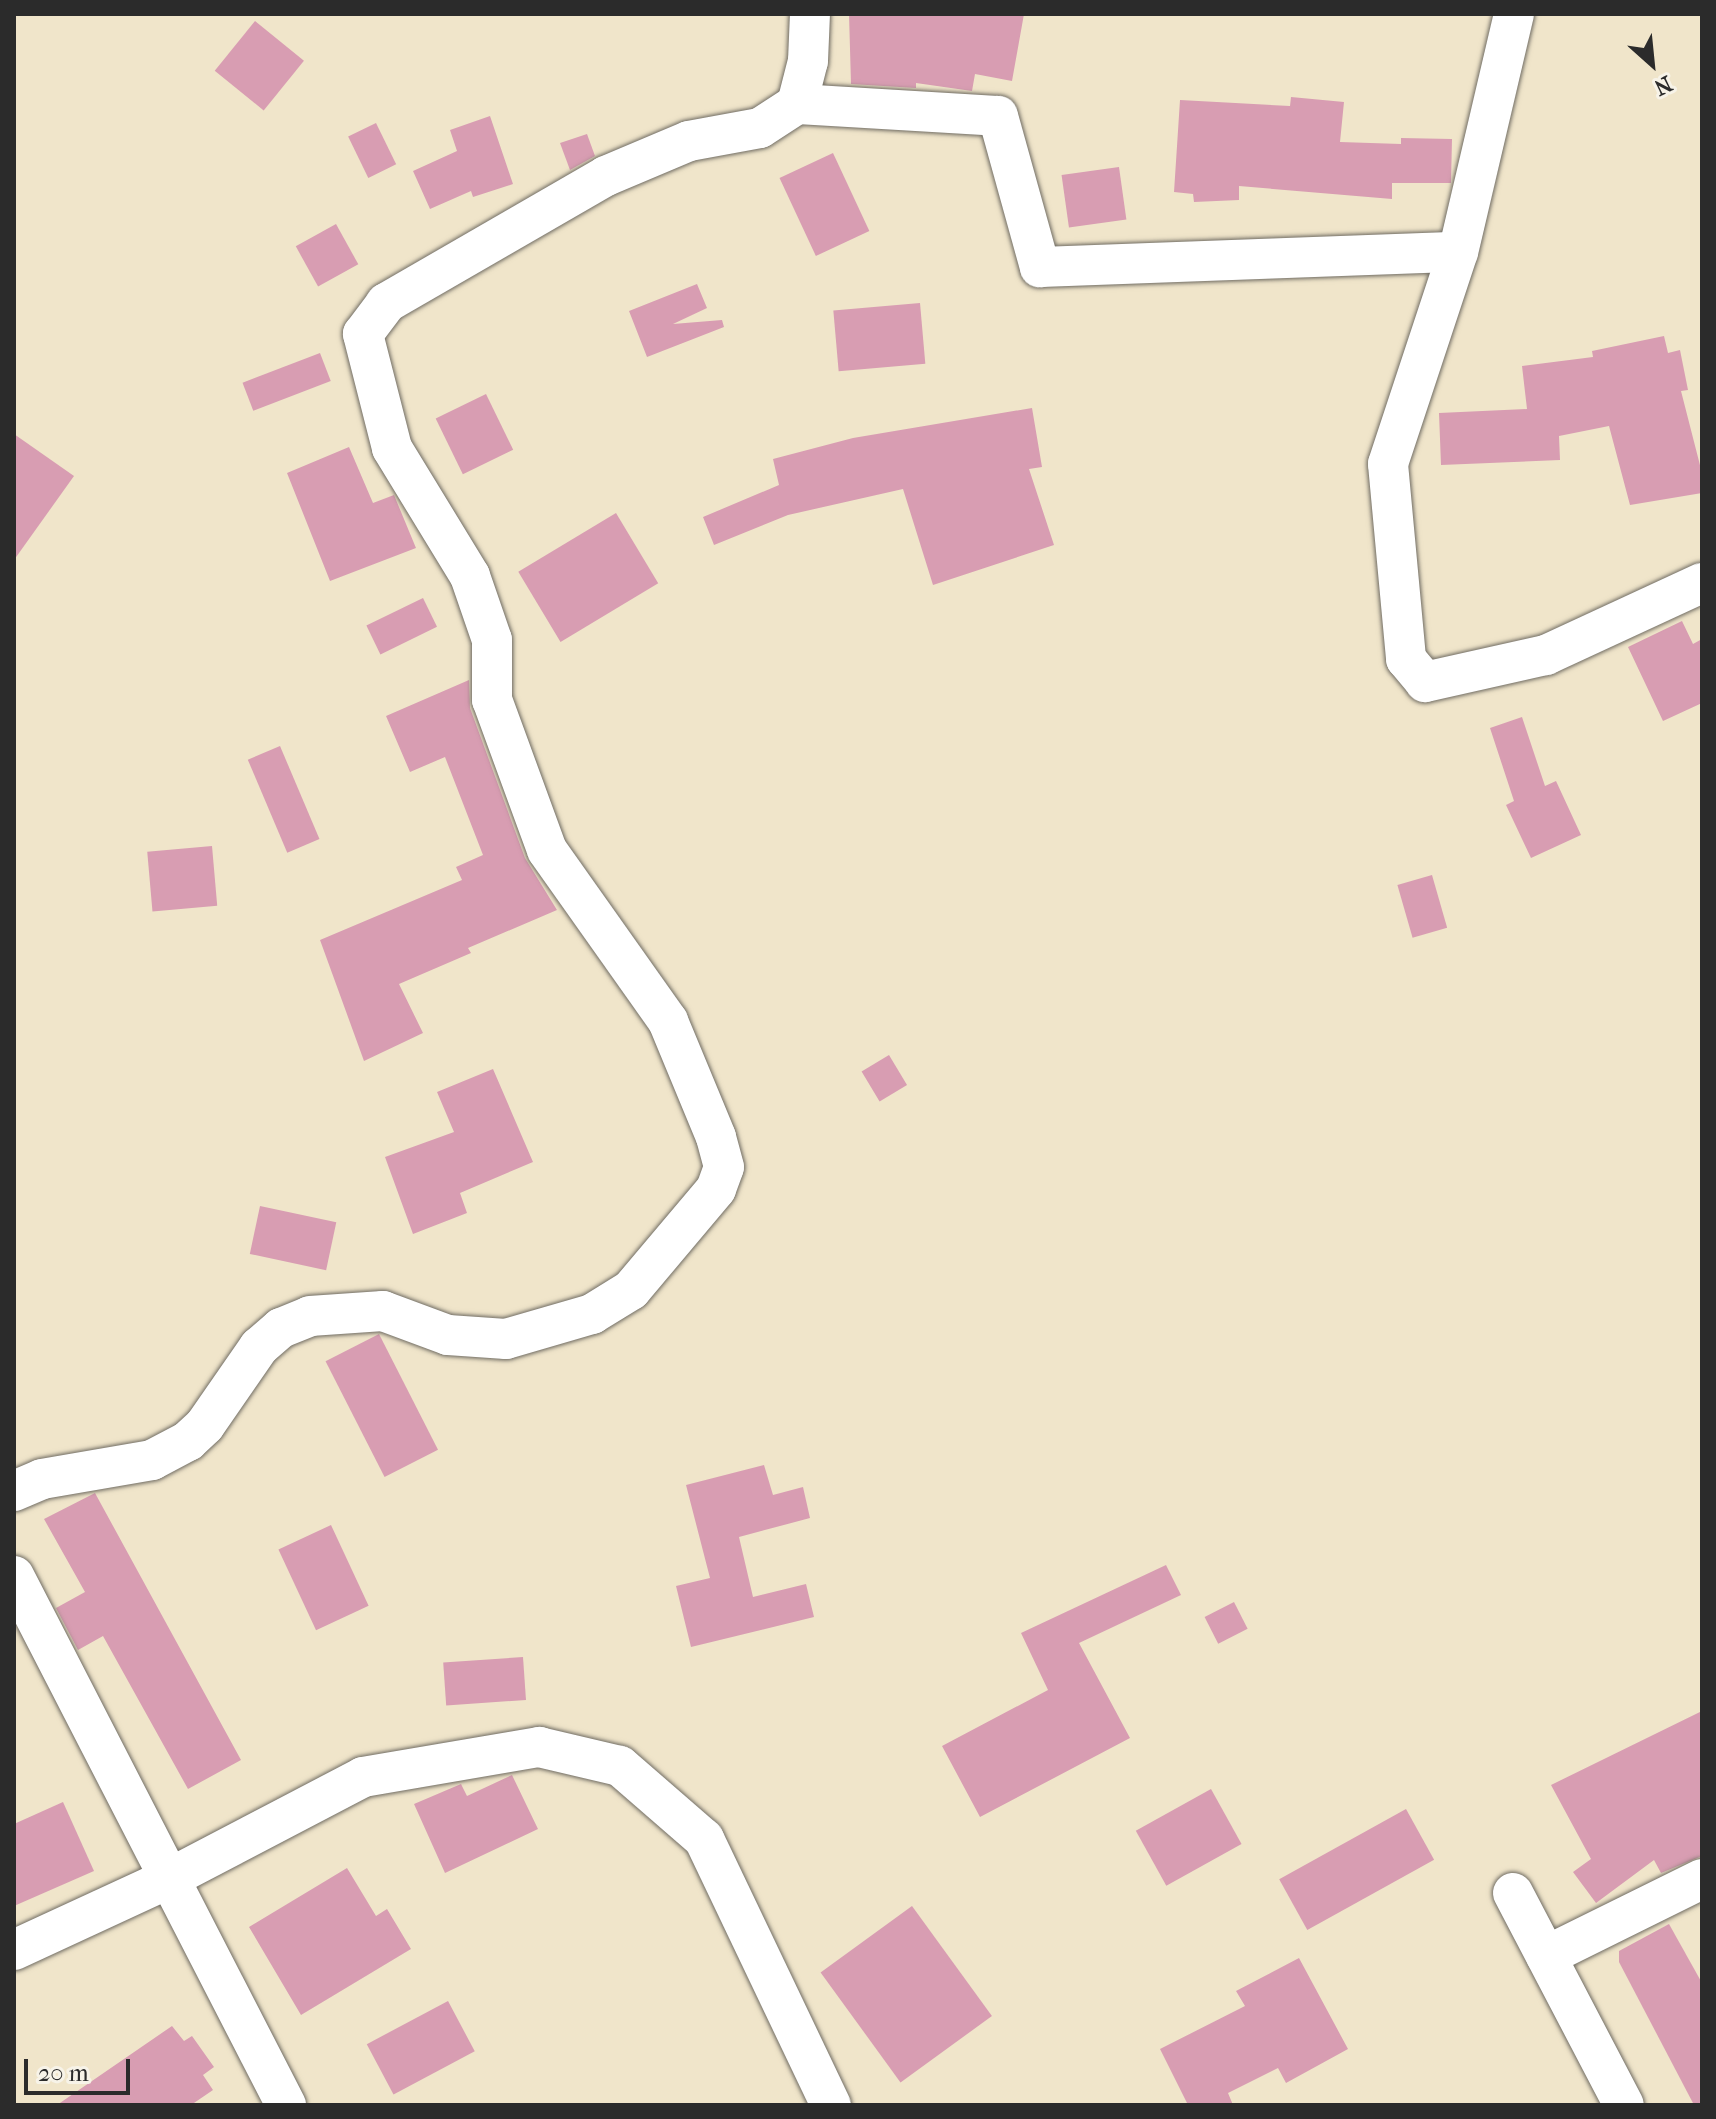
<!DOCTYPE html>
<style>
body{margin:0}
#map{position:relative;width:1716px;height:2119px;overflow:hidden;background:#f0e5ca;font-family:"IM FELL French Canon",serif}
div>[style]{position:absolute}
.building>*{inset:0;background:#d89db2;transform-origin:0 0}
.roads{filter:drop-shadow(0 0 2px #706c63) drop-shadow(0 0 2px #706c63)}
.minor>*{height:40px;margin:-20px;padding:0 20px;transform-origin:20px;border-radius:20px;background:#fff}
span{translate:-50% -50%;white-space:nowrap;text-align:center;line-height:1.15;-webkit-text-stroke:8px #f7f3e8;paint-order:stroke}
.frame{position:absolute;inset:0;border:16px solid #2b2b2b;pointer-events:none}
.north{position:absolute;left:1612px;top:24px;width:80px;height:80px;-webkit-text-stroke:6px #f7f3e8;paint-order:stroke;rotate:153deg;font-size:22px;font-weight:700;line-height:32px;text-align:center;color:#2b2b2b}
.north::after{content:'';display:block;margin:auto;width:28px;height:36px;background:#2b2b2b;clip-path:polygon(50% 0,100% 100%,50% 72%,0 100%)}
.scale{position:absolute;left:24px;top:2059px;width:106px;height:36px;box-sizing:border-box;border:4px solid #2b2b2b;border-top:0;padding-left:10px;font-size:24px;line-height:28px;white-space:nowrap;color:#2b2b2b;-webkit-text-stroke:6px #f7f3e8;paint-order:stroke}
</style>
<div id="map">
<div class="building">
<i style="clip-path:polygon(849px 14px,1024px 14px,1012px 81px,975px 74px,972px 91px,916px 83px,916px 88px,851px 84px)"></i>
<i style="left:255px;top:21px;width:63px;height:64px;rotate:39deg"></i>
<i style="clip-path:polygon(1291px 97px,1344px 102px,1340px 142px,1401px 144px,1401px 138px,1452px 139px,1451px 183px,1392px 183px,1392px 199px,1239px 186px,1239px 200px,1194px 202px,1193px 194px,1174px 192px,1180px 100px,1290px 106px)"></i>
<i style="clip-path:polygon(490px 116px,513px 184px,473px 197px,471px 191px,430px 209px,413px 171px,457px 151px,450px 130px)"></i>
<i style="left:376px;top:123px;width:46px;height:31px;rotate:64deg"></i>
<i style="clip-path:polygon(587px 134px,595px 156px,570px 170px,560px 143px)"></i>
<i style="left:833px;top:153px;width:86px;height:59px;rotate:65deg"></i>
<i style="left:1119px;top:167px;width:53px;height:58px;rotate:82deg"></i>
<i style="left:336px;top:224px;width:46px;height:46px;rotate:61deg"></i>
<i style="clip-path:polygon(697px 284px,707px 308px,673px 324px,722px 320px,724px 327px,647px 357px,629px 311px)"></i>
<i style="left:920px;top:303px;width:61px;height:87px;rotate:85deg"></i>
<i style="clip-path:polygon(1664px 336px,1668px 353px,1680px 350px,1688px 390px,1681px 391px,1702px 473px,1702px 493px,1630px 505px,1609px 426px,1559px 436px,1560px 460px,1441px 465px,1439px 413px,1527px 409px,1522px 366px,1593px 357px,1592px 351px)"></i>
<i style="left:320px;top:353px;width:30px;height:83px;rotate:69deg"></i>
<i style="left:486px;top:394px;width:62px;height:56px;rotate:64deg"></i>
<i style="clip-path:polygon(1032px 408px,1042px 467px,1029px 469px,1054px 545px,933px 585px,903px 489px,788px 515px,714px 545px,703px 517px,779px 485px,773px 459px,853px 438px)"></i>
<i style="clip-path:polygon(14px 434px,74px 476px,14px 560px)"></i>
<i style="clip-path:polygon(349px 447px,373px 503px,394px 495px,416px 548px,330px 581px,287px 473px)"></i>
<i style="left:616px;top:513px;width:82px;height:114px;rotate:59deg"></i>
<i style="left:423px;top:598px;width:32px;height:63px;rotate:64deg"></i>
<i style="clip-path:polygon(1682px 621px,1693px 644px,1702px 639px,1702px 703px,1663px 721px,1628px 647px)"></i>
<i style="clip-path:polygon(469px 680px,470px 708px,525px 858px,557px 910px,468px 948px,471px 953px,399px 984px,423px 1033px,364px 1061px,320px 940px,462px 880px,456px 867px,483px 855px,445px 757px,410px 772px,386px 716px)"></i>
<i style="clip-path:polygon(1522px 717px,1545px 786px,1556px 781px,1581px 835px,1531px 858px,1506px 805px,1514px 801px,1490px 728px)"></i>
<i style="left:280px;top:746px;width:101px;height:35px;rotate:67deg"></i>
<i style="left:212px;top:846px;width:60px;height:65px;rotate:85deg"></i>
<i style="left:1432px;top:875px;width:55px;height:36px;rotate:74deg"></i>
<i style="left:889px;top:1055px;width:35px;height:32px;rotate:59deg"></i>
<i style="clip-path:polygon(493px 1069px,533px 1162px,460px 1193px,467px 1213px,413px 1234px,385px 1157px,454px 1132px,437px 1092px)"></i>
<i style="left:260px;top:1206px;width:78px;height:49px;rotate:12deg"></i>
<i style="left:379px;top:1334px;width:130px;height:60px;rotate:63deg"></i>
<i style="clip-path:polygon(764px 1465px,773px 1495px,803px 1487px,810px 1518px,739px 1537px,753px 1597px,806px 1584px,814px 1617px,691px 1647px,676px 1586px,710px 1578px,686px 1485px)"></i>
<i style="clip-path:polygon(95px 1493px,241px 1760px,188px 1789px,103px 1636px,78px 1650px,56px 1608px,85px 1592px,44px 1519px)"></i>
<i style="left:331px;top:1525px;width:89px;height:58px;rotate:65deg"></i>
<i style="clip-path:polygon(1166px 1565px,1181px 1595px,1079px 1643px,1130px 1738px,980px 1817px,942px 1746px,1048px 1690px,1021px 1633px)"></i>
<i style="left:1234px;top:1602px;width:30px;height:33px;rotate:63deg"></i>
<i style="left:523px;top:1657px;width:43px;height:80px;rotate:86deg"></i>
<i style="clip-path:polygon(1702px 1711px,1702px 1856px,1661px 1873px,1654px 1860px,1596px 1903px,1573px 1872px,1591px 1859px,1551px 1785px)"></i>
<i style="clip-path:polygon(512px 1775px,538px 1829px,445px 1873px,414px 1804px,461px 1784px,467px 1796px)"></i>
<i style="left:1211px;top:1789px;width:63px;height:86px;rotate:61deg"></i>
<i style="clip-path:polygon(63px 1802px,94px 1871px,14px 1906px,14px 1824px)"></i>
<i style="left:1406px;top:1809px;width:58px;height:145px;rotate:61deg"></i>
<i style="clip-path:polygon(347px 1868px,376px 1916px,387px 1909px,411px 1949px,301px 2015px,249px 1927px)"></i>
<i style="left:912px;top:1906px;width:136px;height:113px;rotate:54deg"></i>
<i style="clip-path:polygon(1669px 1924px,1702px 1983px,1702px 2105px,1694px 2105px,1619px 1962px,1619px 1951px)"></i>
<i style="clip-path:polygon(1299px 1958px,1348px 2049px,1286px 2083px,1278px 2068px,1228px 2093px,1233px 2105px,1188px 2105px,1160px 2049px,1245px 2006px,1236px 1991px)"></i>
<i style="left:448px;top:2001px;width:57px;height:92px;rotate:62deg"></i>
<i style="clip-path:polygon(172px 2026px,184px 2041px,192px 2036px,214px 2067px,203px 2075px,213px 2090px,191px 2105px,57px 2105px)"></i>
</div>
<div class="roads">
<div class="minor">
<i style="left:1514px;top:14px;width:244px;rotate:103.2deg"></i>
<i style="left:1458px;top:252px;width:223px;rotate:108.3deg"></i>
<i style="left:1388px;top:464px;width:196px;rotate:84.7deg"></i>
<i style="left:1406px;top:659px;width:30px;rotate:50deg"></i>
<i style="left:1425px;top:682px;width:124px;rotate:-12.6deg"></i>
<i style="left:1546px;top:655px;width:172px;rotate:-24.8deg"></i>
<i style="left:797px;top:104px;width:201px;rotate:3.4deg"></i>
<i style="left:998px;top:116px;width:157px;rotate:74.5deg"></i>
<i style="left:1040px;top:267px;width:418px;rotate:-2.1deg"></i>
<i style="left:14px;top:1491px;width:30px;rotate:-23deg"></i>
<i style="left:42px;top:1479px;width:112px;rotate:-9.8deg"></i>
<i style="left:152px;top:1460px;width:41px;rotate:-27.8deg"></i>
<i style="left:188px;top:1441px;width:23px;rotate:-43deg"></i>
<i style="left:205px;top:1425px;width:95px;rotate:-55.3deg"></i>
<i style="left:259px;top:1347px;width:29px;rotate:-41deg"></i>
<i style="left:281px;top:1328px;width:31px;rotate:-22deg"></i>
<i style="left:310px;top:1316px;width:73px;rotate:-3.9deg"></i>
<i style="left:383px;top:1311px;width:69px;rotate:20.3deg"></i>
<i style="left:448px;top:1335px;width:58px;rotate:3.9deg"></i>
<i style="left:506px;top:1339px;width:90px;rotate:-16.2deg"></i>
<i style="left:592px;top:1314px;width:46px;rotate:-31.6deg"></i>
<i style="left:631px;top:1290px;width:132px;rotate:-49.9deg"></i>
<i style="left:716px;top:1189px;width:23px;rotate:-70deg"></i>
<i style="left:724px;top:1167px;width:31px;rotate:-105deg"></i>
<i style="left:716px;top:1137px;width:126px;rotate:-112.5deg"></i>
<i style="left:668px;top:1021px;width:209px;rotate:-125.3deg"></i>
<i style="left:547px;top:850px;width:160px;rotate:-110.1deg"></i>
<i style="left:492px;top:700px;width:60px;rotate:-90deg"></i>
<i style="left:492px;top:640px;width:68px;rotate:-109deg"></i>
<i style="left:470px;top:576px;width:150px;rotate:-121.4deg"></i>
<i style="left:392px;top:448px;width:118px;rotate:-104.3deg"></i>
<i style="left:363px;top:334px;width:39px;rotate:-53deg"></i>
<i style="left:386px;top:303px;width:254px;rotate:-30deg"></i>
<i style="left:606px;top:176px;width:90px;rotate:-22.9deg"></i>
<i style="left:689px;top:141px;width:72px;rotate:-10.4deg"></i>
<i style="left:760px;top:128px;width:44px;rotate:-33deg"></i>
<i style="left:797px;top:104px;width:44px;rotate:-75.7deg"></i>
<i style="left:808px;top:61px;width:47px;rotate:-87.6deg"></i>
<i style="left:14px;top:1576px;width:595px;rotate:62.79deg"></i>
<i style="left:1513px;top:1893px;width:239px;rotate:62.4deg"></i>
<i style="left:14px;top:1950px;width:172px;rotate:-24.8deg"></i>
<i style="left:170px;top:1878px;width:218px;rotate:-27.6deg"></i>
<i style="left:363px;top:1777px;width:179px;rotate:-9.7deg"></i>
<i style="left:539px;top:1747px;width:83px;rotate:13.2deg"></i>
<i style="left:620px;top:1766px;width:111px;rotate:41deg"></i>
<i style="left:704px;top:1839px;width:295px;rotate:64.5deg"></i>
<i style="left:1546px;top:1956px;width:174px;rotate:-26.3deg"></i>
</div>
</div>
<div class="frame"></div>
<div class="north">N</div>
<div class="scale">20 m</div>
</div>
